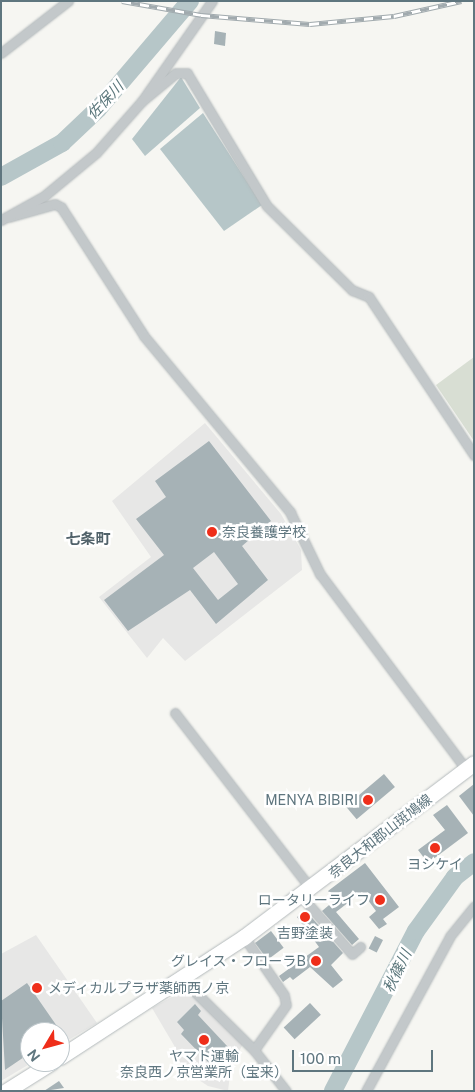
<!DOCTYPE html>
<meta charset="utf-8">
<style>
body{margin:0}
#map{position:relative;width:475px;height:1092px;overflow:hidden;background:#f6f6f2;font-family:"Public Sans","Noto Sans JP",sans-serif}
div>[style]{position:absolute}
.built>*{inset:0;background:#e7e7e6}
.green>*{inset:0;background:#d8ded3}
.water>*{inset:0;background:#b6c6c8}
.river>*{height:18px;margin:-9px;padding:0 9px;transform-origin:9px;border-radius:9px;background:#b6c6c8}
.building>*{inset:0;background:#a6b2b6;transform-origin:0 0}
.roads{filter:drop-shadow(0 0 1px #b4babc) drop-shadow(0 0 1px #b4babc)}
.street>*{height:9px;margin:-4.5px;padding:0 4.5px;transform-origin:4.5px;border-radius:4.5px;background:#c3c8ca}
.primary>*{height:15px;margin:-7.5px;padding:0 7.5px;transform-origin:7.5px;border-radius:7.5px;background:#fff}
.rail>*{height:5px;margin-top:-2.5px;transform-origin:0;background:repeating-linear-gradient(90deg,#fff 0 9px,#a1aaae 0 18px);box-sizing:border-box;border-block:1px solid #a1aaae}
.dots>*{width:14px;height:14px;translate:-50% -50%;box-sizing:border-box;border:2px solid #fff;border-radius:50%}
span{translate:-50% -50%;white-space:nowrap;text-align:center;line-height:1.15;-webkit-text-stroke:5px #fff;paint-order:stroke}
.poi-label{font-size:14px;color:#5f767f}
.left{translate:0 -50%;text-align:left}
.right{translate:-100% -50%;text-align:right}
.street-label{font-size:14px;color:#5f767f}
.water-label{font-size:15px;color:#5a767b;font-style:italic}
.neighbourhood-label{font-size:15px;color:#51626a;font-weight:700}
.frame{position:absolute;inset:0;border:2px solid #5f767f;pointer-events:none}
.north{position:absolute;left:20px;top:1022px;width:50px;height:50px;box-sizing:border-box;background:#fff;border:1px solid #bfc8cc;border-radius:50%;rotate:233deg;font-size:14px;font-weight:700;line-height:20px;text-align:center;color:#5f767f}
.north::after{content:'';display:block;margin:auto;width:18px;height:22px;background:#ef2e1a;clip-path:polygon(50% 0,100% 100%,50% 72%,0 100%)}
.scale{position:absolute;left:292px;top:1050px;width:141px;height:22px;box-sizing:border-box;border:2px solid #5f767f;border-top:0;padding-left:6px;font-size:15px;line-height:18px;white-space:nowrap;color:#5f767f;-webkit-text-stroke:4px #fff;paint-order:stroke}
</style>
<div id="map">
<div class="built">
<i style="clip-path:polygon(205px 423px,281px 514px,301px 550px,302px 570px,185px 661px,163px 638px,147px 658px,99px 597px,151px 557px,112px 501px)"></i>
<i style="clip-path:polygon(36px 935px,97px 1023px,60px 1045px,60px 1032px,30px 1032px,33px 1062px,1px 1081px,1px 954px)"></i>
<i style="clip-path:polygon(188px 988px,243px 1044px,231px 1066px,228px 1091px,208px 1086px,190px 1074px,173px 1054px,175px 1047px,152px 1008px)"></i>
</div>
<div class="green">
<i style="clip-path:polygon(474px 357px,474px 441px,436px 385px)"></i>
</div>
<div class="water">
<i style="clip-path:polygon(181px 77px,200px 108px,145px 156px,132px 139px)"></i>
<i style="clip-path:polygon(203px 113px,262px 205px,224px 231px,160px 149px)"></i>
</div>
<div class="river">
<i style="left:1px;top:177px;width:70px;rotate:-29.1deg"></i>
<i style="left:62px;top:143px;width:50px;rotate:-43.4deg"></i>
<i style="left:98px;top:109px;width:142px;rotate:-49.6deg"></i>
<i style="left:333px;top:1091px;width:180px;rotate:-62.6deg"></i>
<i style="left:416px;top:931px;width:67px;rotate:-54.2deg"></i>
<i style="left:455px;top:877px;width:24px;rotate:-38deg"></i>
</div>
<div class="building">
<i style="clip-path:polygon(215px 31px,226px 33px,225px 46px,214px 44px)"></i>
<i style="clip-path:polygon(evenodd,209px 441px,271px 521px,242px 546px,268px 580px,216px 624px,190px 590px,128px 631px,104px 600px,164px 555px,136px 519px,166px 497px,155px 481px,209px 441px,214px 552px,238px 584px,218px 600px,193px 568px,214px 552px)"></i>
<i style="left:384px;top:774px;width:17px;height:50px;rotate:50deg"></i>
<i style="clip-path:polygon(474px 784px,474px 816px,459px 796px)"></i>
<i style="clip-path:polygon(447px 805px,468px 833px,428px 863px,418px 850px,445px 830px,433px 815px)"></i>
<i style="clip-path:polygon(365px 863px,399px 907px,383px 919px,387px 924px,379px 929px,369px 917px,376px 911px,362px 892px,336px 912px,359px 939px,352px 945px,322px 911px,335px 900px,328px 891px)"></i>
<i style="clip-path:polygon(306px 911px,343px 953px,331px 965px,343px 980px,333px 988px,310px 967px,293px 980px,290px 977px,283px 982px,279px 976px,319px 947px,297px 917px)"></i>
<i style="left:271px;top:931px;width:21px;height:20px;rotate:53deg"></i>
<i style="left:375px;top:936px;width:9px;height:14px;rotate:27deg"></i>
<i style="clip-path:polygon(27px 983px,61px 1032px,30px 1032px,30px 1053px,5px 1070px,1px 1001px)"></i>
<i style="left:310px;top:1003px;width:16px;height:36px;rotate:47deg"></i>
<i style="clip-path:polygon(195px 1004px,201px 1011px,198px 1015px,228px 1047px,210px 1064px,181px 1034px,184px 1030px,177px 1022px)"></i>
<i style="clip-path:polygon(59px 1081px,64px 1088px,44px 1091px)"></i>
</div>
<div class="roads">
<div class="street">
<i style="left:1px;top:53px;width:85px;rotate:-37.8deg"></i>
<i style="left:142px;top:101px;width:44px;rotate:-39.5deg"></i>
<i style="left:176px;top:73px;width:11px"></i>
<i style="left:187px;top:73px;width:155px;rotate:59deg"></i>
<i style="left:267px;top:206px;width:120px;rotate:44.7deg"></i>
<i style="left:352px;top:290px;width:18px;rotate:22deg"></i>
<i style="left:369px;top:297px;width:190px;rotate:56.4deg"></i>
<i style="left:9px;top:217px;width:48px;rotate:-15.8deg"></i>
<i style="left:55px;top:204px;width:7px;rotate:27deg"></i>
<i style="left:61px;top:207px;width:153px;rotate:57.2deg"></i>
<i style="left:144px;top:336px;width:229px;rotate:50.3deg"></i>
<i style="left:290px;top:512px;width:69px;rotate:64.2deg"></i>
<i style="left:320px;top:574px;width:244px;rotate:53.2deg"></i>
<i style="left:1px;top:220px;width:49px;rotate:-29.2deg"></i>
<i style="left:44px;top:196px;width:67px;rotate:-39.6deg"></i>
<i style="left:96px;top:153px;width:69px;rotate:-48.5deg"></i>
<i style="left:142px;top:101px;width:122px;rotate:-55deg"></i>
<i style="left:175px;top:713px;width:222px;rotate:52.3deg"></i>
<i style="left:301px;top:896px;width:77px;rotate:48.7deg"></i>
<i style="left:352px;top:954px;width:11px;rotate:-41deg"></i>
<i style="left:244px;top:937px;width:70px;rotate:55.4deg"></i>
<i style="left:284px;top:995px;width:10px;rotate:79deg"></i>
<i style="left:286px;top:1005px;width:55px;rotate:125.4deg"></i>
<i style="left:183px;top:980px;width:100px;rotate:44.6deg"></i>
<i style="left:254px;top:1050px;width:52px;rotate:52deg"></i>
<i style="left:366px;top:1091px;width:176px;rotate:-61.5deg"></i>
<i style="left:450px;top:936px;width:38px;rotate:-51deg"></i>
</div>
<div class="primary">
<i style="left:60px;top:1057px;width:220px;rotate:-33.1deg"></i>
<i style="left:244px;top:937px;width:288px;rotate:-37.1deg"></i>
<i style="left:6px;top:1091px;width:54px;rotate:-32.2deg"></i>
</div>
</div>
<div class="rail">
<i style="left:122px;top:1px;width:80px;rotate:10deg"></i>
<i style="left:201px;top:15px;width:109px;rotate:4.7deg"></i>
<i style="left:310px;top:24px;width:84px;rotate:-5.4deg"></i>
<i style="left:394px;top:16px;width:69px;rotate:-12.6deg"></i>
</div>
<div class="dots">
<i style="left:212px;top:532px;background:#ef2e1a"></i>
<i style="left:368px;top:800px;background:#ef2e1a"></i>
<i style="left:435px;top:848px;background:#ef2e1a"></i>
<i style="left:380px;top:900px;background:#ef2e1a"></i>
<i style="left:305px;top:917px;background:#ef2e1a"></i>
<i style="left:316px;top:961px;background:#ef2e1a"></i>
<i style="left:37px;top:988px;background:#ef2e1a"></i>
<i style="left:204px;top:1040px;background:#ef2e1a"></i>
</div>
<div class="poi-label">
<span class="left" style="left:222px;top:532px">奈良養護学校</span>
<span class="right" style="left:358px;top:800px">MENYA BIBIRI</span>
<span style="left:435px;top:864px">ヨシケイ</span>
<span class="right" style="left:370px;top:900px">ロータリーライフ</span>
<span style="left:305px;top:933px">吉野塗装</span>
<span class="right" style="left:306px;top:961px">グレイス・フローラB</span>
<span class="left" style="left:48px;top:988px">メディカルプラザ薬師西ノ京</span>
<span style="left:204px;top:1064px">ヤマト運輸<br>奈良西ノ京営業所（宝来）</span>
</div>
<div class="street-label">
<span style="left:380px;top:836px;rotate:-38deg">奈良大和郡山斑鳩線</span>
</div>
<div class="water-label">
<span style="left:105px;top:100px;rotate:-47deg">佐保川</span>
<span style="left:397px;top:971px;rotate:-64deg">秋篠川</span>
</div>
<div class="neighbourhood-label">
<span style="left:88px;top:539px">七条町</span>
</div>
<div class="frame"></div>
<div class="north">N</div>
<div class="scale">100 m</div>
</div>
